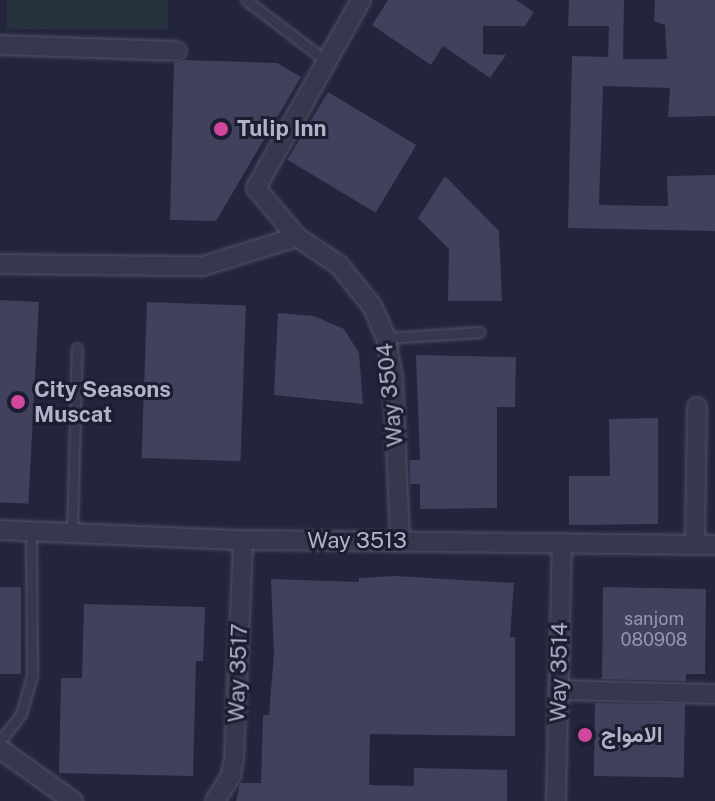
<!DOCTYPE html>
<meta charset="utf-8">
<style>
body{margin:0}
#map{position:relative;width:715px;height:801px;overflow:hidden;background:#23253c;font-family:"Public Sans",Vazirmatn,sans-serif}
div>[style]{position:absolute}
.green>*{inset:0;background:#25323d;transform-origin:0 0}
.building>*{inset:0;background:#3f415d;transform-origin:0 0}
.roads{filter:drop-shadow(0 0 2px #525367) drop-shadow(0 0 2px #525367)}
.lane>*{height:9px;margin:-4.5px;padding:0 4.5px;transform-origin:4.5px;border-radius:4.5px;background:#37384d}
.street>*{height:18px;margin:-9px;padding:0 9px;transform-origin:9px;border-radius:9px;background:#37384d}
.dots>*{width:22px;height:22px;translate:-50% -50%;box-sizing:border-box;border:4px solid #1c1d31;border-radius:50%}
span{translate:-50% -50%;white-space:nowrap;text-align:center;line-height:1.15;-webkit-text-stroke:6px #1c1d31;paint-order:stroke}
.number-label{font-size:18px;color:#9596ad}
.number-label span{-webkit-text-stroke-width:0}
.poi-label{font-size:22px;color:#b2b3c8;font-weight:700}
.left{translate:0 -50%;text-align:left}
.street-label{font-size:22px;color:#b2b3c8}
</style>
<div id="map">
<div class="green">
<i style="left:7px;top:0;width:161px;height:29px"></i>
</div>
<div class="building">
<i style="clip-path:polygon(388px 0,516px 0,534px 12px,525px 26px,483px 26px,483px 54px,506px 55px,490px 78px,443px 46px,431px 65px,372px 25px)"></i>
<i style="clip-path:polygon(569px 0,624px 0,623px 59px,667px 59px,665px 25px,654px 21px,655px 0,715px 0,715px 116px,668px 117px,670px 88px,603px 86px,599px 205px,668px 206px,667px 176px,715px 175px,715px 231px,568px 228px,572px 56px,608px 57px,609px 26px,568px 26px)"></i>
<i style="clip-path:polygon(185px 60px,277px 63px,301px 77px,216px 221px,170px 220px,174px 63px)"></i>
<i style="left:328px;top:92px;width:103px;height:79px;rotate:31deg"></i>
<i style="clip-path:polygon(445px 176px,499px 231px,502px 301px,448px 301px,449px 249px,418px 218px)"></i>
<i style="left:0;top:300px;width:39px;height:202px;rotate:3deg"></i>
<i style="left:147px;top:302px;width:99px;height:156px;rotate:2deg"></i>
<i style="clip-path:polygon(278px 313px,314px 316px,344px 329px,359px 353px,363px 404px,274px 395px)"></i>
<i style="clip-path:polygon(416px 355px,516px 357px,515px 407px,497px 407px,497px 508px,420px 509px,420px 484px,410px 484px,410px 460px,420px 460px)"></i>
<i style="clip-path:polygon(658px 418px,658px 524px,569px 525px,569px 476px,610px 476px,609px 419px)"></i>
<i style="clip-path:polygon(394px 576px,514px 583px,510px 637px,515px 637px,515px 736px,370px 734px,369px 785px,414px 786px,414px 768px,507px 770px,507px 801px,236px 801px,240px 783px,261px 783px,263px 715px,269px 715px,274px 653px,271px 579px,359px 582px,359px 578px)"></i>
<i style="left:0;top:587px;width:21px;height:87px"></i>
<i style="clip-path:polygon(603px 587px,706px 589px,705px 674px,686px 674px,686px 681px,602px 679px)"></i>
<i style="clip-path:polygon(84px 604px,205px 607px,203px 661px,196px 661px,193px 776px,59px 773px,61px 678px,82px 678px)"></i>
<i style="left:595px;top:703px;width:90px;height:73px;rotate:1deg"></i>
</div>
<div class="roads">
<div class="lane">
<i style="left:246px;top:0;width:99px;rotate:37.2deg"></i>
<i style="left:386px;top:338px;width:94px;rotate:-3.7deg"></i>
<i style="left:72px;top:533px;width:185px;rotate:-88.5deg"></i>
<i style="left:0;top:741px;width:34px;rotate:-52deg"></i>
<i style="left:21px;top:714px;width:40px;rotate:-74deg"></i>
<i style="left:32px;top:676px;width:145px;rotate:-90.4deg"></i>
</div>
<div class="street">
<i style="left:361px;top:0;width:215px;rotate:119.2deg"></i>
<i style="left:256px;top:188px;width:64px;rotate:50.1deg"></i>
<i style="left:297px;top:237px;width:50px;rotate:33.7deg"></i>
<i style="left:339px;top:265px;width:53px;rotate:51.2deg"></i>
<i style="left:372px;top:306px;width:35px;rotate:66deg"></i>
<i style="left:386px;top:338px;width:41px;rotate:80.1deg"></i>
<i style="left:393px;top:378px;width:163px;rotate:87.5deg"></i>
<i style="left:0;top:45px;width:177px;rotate:1.9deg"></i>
<i style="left:0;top:264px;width:203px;rotate:0.6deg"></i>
<i style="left:203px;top:266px;width:98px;rotate:-17.1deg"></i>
<i style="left:0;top:530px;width:243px;rotate:2.4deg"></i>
<i style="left:243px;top:540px;width:472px;rotate:0.6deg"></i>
<i style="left:695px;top:544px;width:137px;rotate:-89.2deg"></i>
<i style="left:558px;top:690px;width:157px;rotate:1.5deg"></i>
<i style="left:0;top:749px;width:90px;rotate:35.5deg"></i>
<i style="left:215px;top:801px;width:31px;rotate:-58deg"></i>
<i style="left:231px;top:775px;width:17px;rotate:-80deg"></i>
<i style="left:234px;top:758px;width:218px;rotate:-87.6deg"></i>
<i style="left:556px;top:801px;width:258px;rotate:-88.7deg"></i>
</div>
</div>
<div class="dots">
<i style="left:221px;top:129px;background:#d1479c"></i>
<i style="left:18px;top:402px;background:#d1479c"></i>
<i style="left:585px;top:735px;background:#d1479c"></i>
</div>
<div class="number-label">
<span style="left:654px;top:630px">sanjom<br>080908</span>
</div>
<div class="poi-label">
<span class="left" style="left:237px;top:129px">Tulip Inn</span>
<span class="left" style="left:34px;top:402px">City Seasons<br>Muscat</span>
<span class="left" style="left:601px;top:735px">الامواج</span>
</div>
<div class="street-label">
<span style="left:390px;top:395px;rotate:-96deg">Way 3504</span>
<span style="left:357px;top:541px">Way 3513</span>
<span style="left:559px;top:672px;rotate:-89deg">Way 3514</span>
<span style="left:238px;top:673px;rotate:-88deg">Way 3517</span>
</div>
</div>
